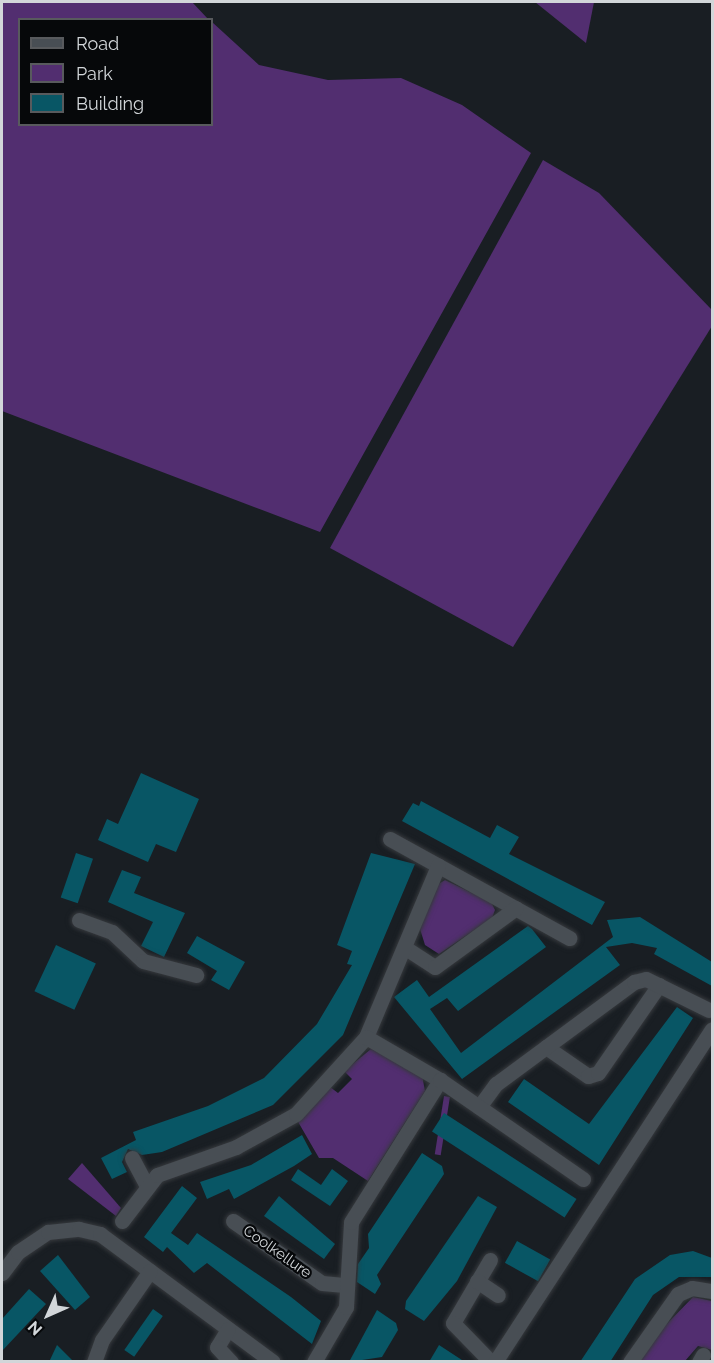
<!DOCTYPE html>
<style>
body{margin:0}
#map{position:relative;width:714px;height:1363px;overflow:hidden;background:#191e23;font-family:Raleway,sans-serif}
div>[style]{position:absolute}
.green>*{inset:0;background:#522e70;transform-origin:0 0}
.building>*{inset:0;background:#085665;transform-origin:0 0}
.roads{filter:drop-shadow(0 0 2px #36393d) drop-shadow(0 0 2px #36393d)}
.minor>*{height:15px;margin:-7.5px;padding:0 7.5px;transform-origin:7.5px;border-radius:7.5px;background:#484e54}
span{translate:-50% -50%;white-space:nowrap;text-align:center;line-height:1.15;-webkit-text-stroke:4.5px #06080a;paint-order:stroke}
.street-label{font-size:15px;color:#d2d6d9}
.frame{position:absolute;inset:0;border:3px solid #d2d6d9;pointer-events:none}
.legend{position:absolute;left:18px;top:18px;width:195px;height:108px;box-sizing:border-box;background:#06080a;border:2px solid #585a5d;margin:0;padding:8px 10px;list-style:none;font-size:18px;color:#d2d6d9}
.legend li{display:flex;align-items:center;gap:12px;height:30px}
.legend b{width:30px;border:2px solid #585a5d}
.north{position:absolute;left:18px;top:1285px;width:60px;height:60px;-webkit-text-stroke:4px #06080a;paint-order:stroke;rotate:225deg;font-size:16px;font-weight:700;line-height:24px;text-align:center;color:#d2d6d9}
.north::after{content:'';display:block;margin:auto;width:21px;height:27px;background:#d2d6d9;clip-path:polygon(50% 0,100% 100%,50% 72%,0 100%)}
</style>
<div id="map">
<div class="green">
<i style="clip-path:polygon(2px 2px,192px 2px,208px 19px,20px 20px,20px 124px,212px 124px,212px 22px,259px 65px,328px 80px,401px 78px,462px 105px,531px 153px,320px 532px,2px 411px)"></i>
<i style="clip-path:polygon(535px 2px,594px 2px,586px 43px)"></i>
<i style="clip-path:polygon(543px 160px,599px 193px,712px 310px,712px 326px,513px 647px,330px 548px)"></i>
<i style="clip-path:polygon(445px 880px,491px 902px,495px 910px,492px 918px,439px 954px,425px 945px,420px 929px,437px 885px)"></i>
<i style="clip-path:polygon(371px 1049px,422px 1075px,425px 1091px,368px 1181px,333px 1158px,319px 1158px,297px 1120px,330px 1087px,338px 1093px,352px 1079px,344px 1071px)"></i>
<i style="left:444px;top:1096px;width:6px;height:59px;rotate:9deg"></i>
<i style="clip-path:polygon(82px 1163px,121px 1208px,116px 1216px,68px 1179px)"></i>
<i style="clip-path:polygon(693px 1297px,712px 1301px,712px 1350px,698px 1346px,685px 1361px,639px 1362px,656px 1335px)"></i>
</div>
<div class="building">
<i style="clip-path:polygon(141px 773px,199px 799px,176px 852px,156px 844px,148px 862px,98px 840px,107px 819px,118px 824px)"></i>
<i style="clip-path:polygon(421px 801px,490px 838px,497px 825px,519px 837px,509px 854px,605px 902px,592px 925px,402px 821px,413px 803px,419px 806px)"></i>
<i style="left:76px;top:853px;width:18px;height:47px;rotate:19deg"></i>
<i style="clip-path:polygon(371px 853px,415px 864px,343px 1035px,273px 1105px,162px 1152px,142px 1155px,128px 1149px,122px 1162px,127px 1172px,112px 1179px,101px 1158px,136px 1140px,133px 1132px,208px 1106px,264px 1078px,317px 1024px,352px 965px,347px 964px,352px 951px,337px 945px)"></i>
<i style="clip-path:polygon(122px 870px,141px 877px,134px 893px,185px 913px,164px 957px,141px 946px,153px 922px,108px 902px)"></i>
<i style="clip-path:polygon(640px 917px,712px 962px,712px 986px,654px 954px,657px 948px,632px 943px,606px 947px,620px 965px,462px 1079px,394px 997px,417px 980px,429px 997px,528px 926px,532px 929px,546px 947px,458px 1011px,447px 998px,430px 1009px,461px 1053px,613px 937px,607px 920px)"></i>
<i style="clip-path:polygon(197px 936px,245px 962px,229px 990px,211px 980px,217px 971px,187px 953px)"></i>
<i style="left:56px;top:945px;width:44px;height:51px;rotate:25deg"></i>
<i style="clip-path:polygon(677px 1007px,693px 1018px,599px 1165px,508px 1102px,524px 1079px,589px 1124px)"></i>
<i style="left:444px;top:1113px;width:158px;height:22px;rotate:33deg"></i>
<i style="clip-path:polygon(302px 1135px,312px 1154px,294px 1166px,234px 1199px,229px 1189px,207px 1199px,200px 1182px,251px 1165px)"></i>
<i style="clip-path:polygon(422px 1153px,442px 1166px,444px 1174px,377px 1275px,381px 1284px,375px 1294px,357px 1282px,358px 1264px,369px 1248px,368px 1234px)"></i>
<i style="clip-path:polygon(298px 1169px,321px 1185px,332px 1169px,348px 1181px,330px 1206px,291px 1180px)"></i>
<i style="clip-path:polygon(182px 1186px,197px 1198px,171px 1233px,188px 1245px,197px 1233px,291px 1297px,321px 1321px,312px 1344px,207px 1263px,194px 1273px,167px 1247px,163px 1252px,144px 1237px)"></i>
<i style="clip-path:polygon(279px 1196px,335px 1244px,324px 1259px,264px 1216px)"></i>
<i style="clip-path:polygon(478px 1196px,497px 1207px,457px 1281px,424px 1321px,405px 1309px,406px 1301px)"></i>
<i style="left:517px;top:1241px;width:38px;height:25px;rotate:29deg"></i>
<i style="clip-path:polygon(693px 1251px,712px 1258px,712px 1277px,679px 1277px,653px 1295px,610px 1362px,580px 1362px,635px 1279px,670px 1255px)"></i>
<i style="clip-path:polygon(58px 1255px,90px 1297px,75px 1310px,40px 1271px)"></i>
<i style="clip-path:polygon(29px 1289px,46px 1304px,2px 1351px,2px 1319px)"></i>
<i style="left:153px;top:1309px;width:12px;height:50px;rotate:35deg"></i>
<i style="clip-path:polygon(377px 1310px,396px 1323px,398px 1330px,382px 1357px,349px 1362px)"></i>
<i style="clip-path:polygon(57px 1345px,74px 1362px,49px 1362px)"></i>
<i style="clip-path:polygon(439px 1345px,465px 1362px,429px 1362px)"></i>
</div>
<div class="roads">
<div class="minor">
<i style="left:390px;top:839px;width:205px;rotate:28.9deg"></i>
<i style="left:79px;top:920px;width:35px;rotate:20deg"></i>
<i style="left:112px;top:932px;width:42px;rotate:43.1deg"></i>
<i style="left:143px;top:961px;width:55px;rotate:14.8deg"></i>
<i style="left:407px;top:949px;width:33px;rotate:33deg"></i>
<i style="left:435px;top:967px;width:100px;rotate:-36.1deg"></i>
<i style="left:366px;top:1037px;width:186px;rotate:-67.2deg"></i>
<i style="left:546px;top:1047px;width:51px;rotate:34.6deg"></i>
<i style="left:588px;top:1076px;width:10px;rotate:-17deg"></i>
<i style="left:598px;top:1073px;width:107px;rotate:-55.3deg"></i>
<i style="left:479px;top:1107px;width:29px;rotate:-54deg"></i>
<i style="left:496px;top:1084px;width:172px;rotate:-36.5deg"></i>
<i style="left:634px;top:982px;width:12px;rotate:-14deg"></i>
<i style="left:646px;top:979px;width:70px;rotate:26.2deg"></i>
<i style="left:132px;top:1158px;width:32px;rotate:62deg"></i>
<i style="left:122px;top:1221px;width:58px;rotate:-52.7deg"></i>
<i style="left:157px;top:1175px;width:84px;rotate:-19.5deg"></i>
<i style="left:236px;top:1147px;width:68px;rotate:-28.8deg"></i>
<i style="left:296px;top:1114px;width:104px;rotate:-47.7deg"></i>
<i style="left:366px;top:1037px;width:86px;rotate:30.2deg"></i>
<i style="left:233px;top:1221px;width:108px;rotate:34.9deg"></i>
<i style="left:322px;top:1283px;width:22px;rotate:5deg"></i>
<i style="left:490px;top:1260px;width:73px;rotate:120.4deg"></i>
<i style="left:453px;top:1323px;width:54px;rotate:45.7deg"></i>
<i style="left:2px;top:1273px;width:26px;rotate:-53deg"></i>
<i style="left:18px;top:1252px;width:36px;rotate:-34deg"></i>
<i style="left:48px;top:1232px;width:31px;rotate:-6deg"></i>
<i style="left:79px;top:1229px;width:22px;rotate:13deg"></i>
<i style="left:100px;top:1234px;width:215px;rotate:36.5deg"></i>
<i style="left:477px;top:1281px;width:25px;rotate:34deg"></i>
<i style="left:228px;top:1329px;width:21px;rotate:121deg"></i>
<i style="left:217px;top:1347px;width:21px;rotate:47deg"></i>
<i style="left:94px;top:1362px;width:23px;rotate:-70deg"></i>
<i style="left:102px;top:1340px;width:84px;rotate:-55.2deg"></i>
<i style="left:314px;top:1362px;width:64px;rotate:-59.8deg"></i>
<i style="left:346px;top:1307px;width:85px;rotate:-86.6deg"></i>
<i style="left:351px;top:1222px;width:168px;rotate:-57.9deg"></i>
<i style="left:440px;top:1080px;width:174px;rotate:34.7deg"></i>
<i style="left:495px;top:1362px;width:397px;rotate:-56.9deg"></i>
<i style="left:630px;top:1362px;width:83px;rotate:-54.8deg"></i>
<i style="left:678px;top:1294px;width:15px;rotate:-23deg"></i>
<i style="left:692px;top:1288px;width:20px;rotate:9deg"></i>
<i style="left:699px;top:1362px;width:8px;rotate:-60deg"></i>
</div>
</div>
<div class="street-label">
<span style="left:277px;top:1252px;rotate:35deg">Coolkellure</span>
</div>
<div class="frame"></div>
<ul class="legend">
<li><b style="height:8px;background:#484e54"></b>Road</li>
<li><b style="height:16px;background:#522e70"></b>Park</li>
<li><b style="height:16px;background:#085665"></b>Building</li>
</ul>
<div class="north">N</div>
</div>
